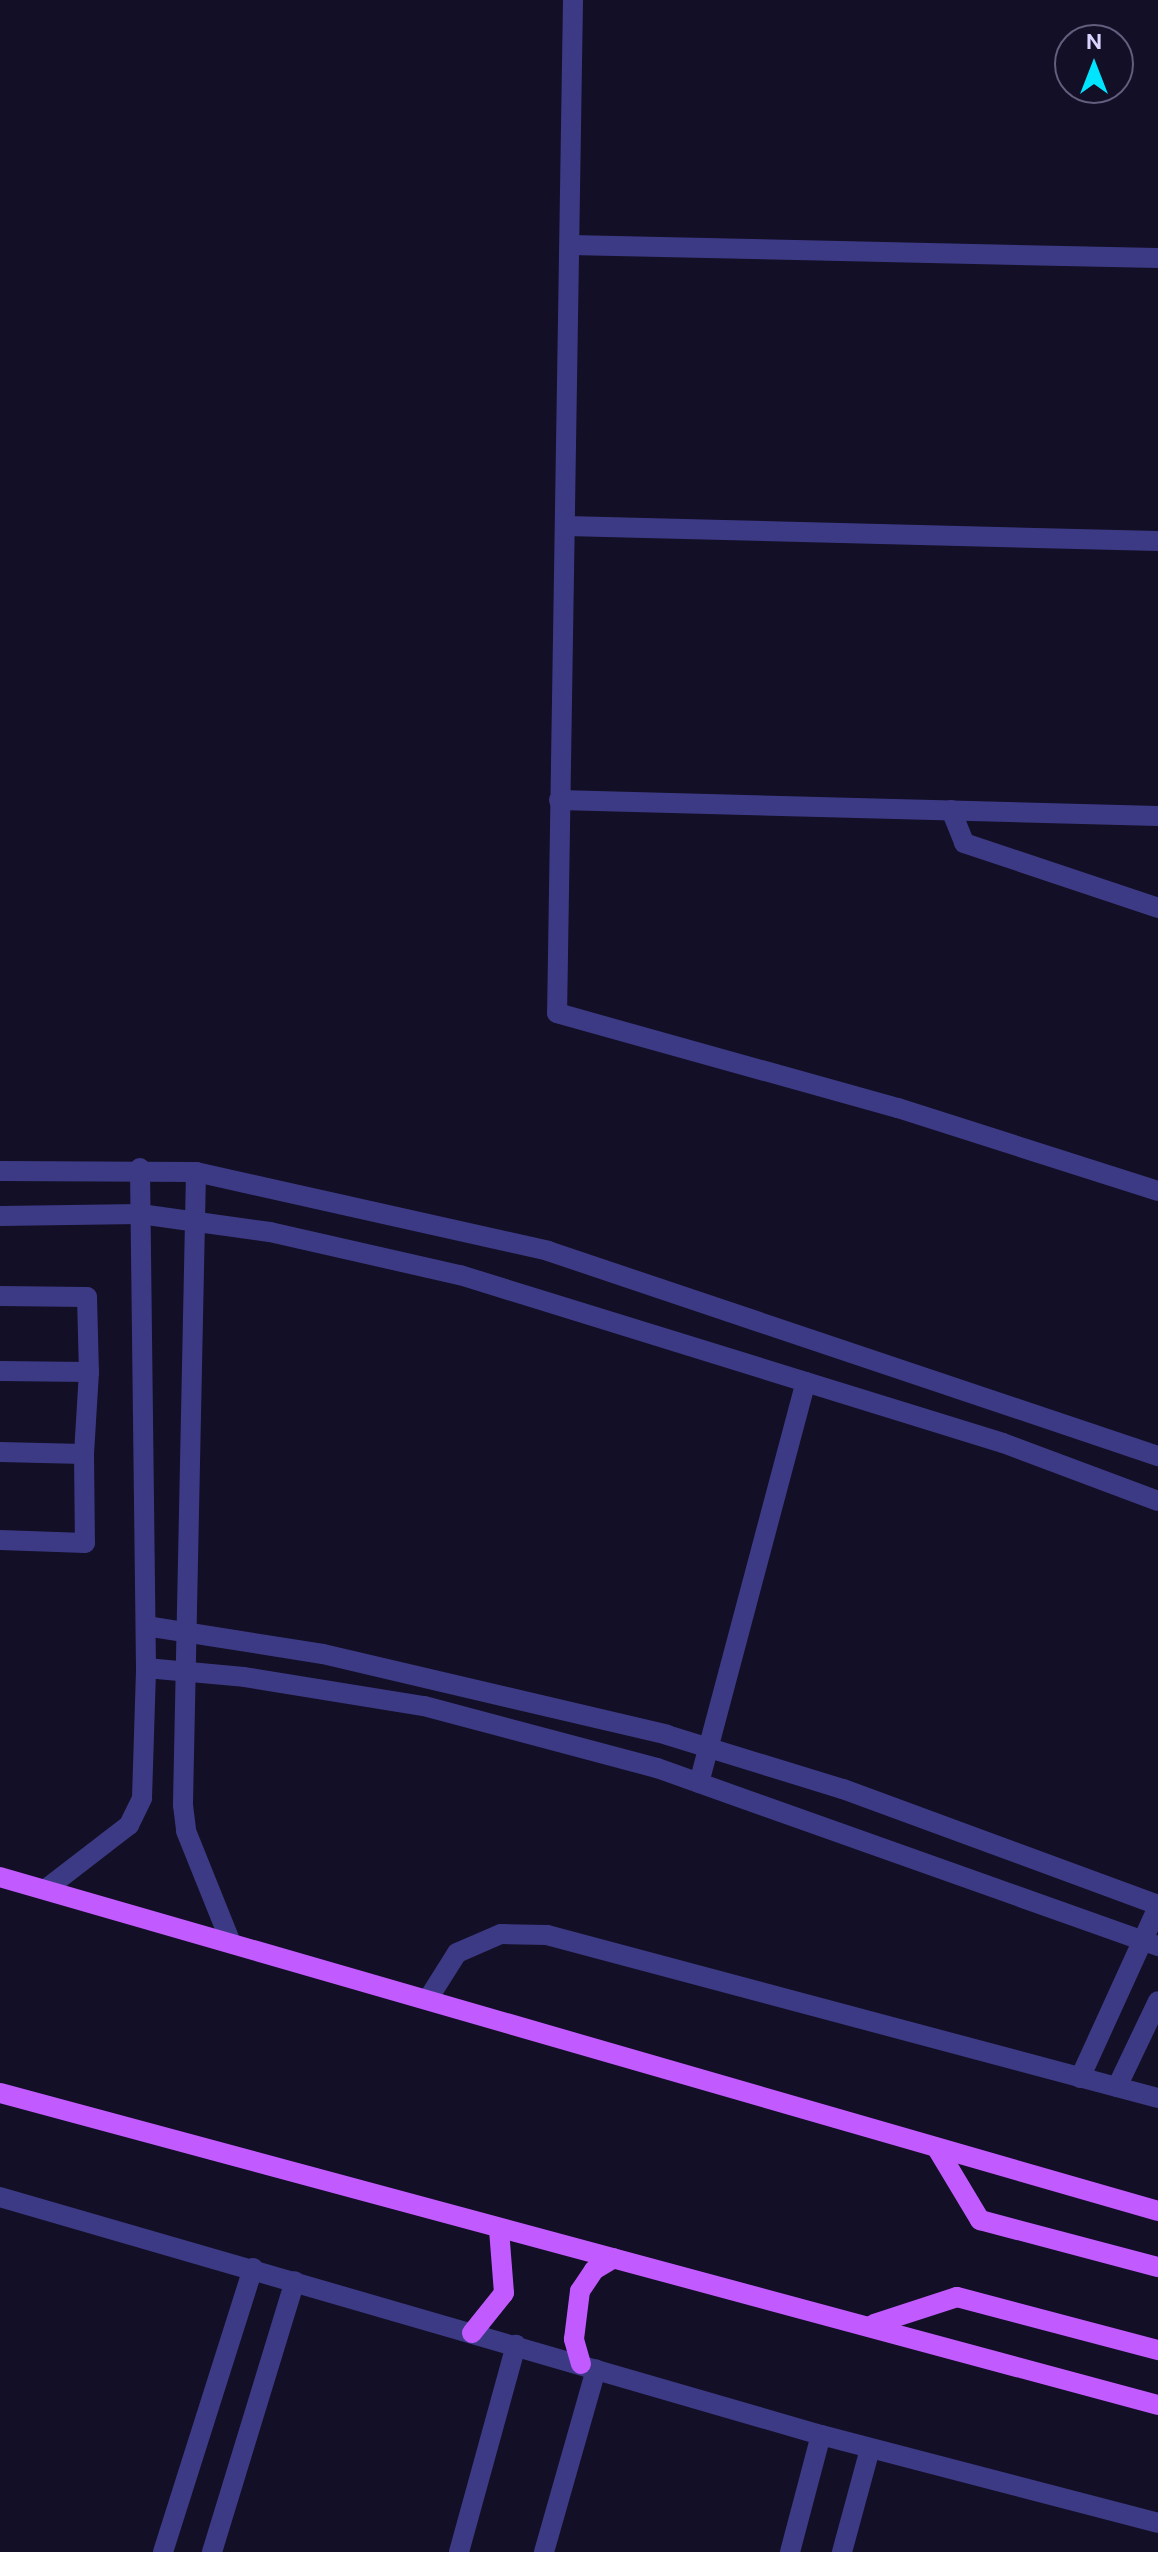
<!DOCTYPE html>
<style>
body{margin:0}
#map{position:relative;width:1158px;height:2552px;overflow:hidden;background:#130f26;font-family:"DM Sans",sans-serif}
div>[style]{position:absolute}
.minor>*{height:20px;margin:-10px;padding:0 10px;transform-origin:10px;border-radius:10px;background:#3d3a85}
.major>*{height:20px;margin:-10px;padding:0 10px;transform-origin:10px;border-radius:10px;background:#c25bff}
span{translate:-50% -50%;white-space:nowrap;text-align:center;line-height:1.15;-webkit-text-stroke:6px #130f26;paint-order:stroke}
.north{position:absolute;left:1054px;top:24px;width:80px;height:80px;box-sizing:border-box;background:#130f26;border:2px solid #625e7d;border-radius:50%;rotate:0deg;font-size:22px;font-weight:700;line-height:32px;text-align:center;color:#d9d4ff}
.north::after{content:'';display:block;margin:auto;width:28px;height:36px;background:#00e5ff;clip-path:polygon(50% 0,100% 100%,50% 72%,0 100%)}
</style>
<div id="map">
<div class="minor">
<i style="left:573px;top:0;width:1013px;rotate:90.9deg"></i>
<i style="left:557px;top:1013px;width:354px;rotate:15.6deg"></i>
<i style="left:898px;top:1108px;width:273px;rotate:17.7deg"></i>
<i style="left:570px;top:245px;width:588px;rotate:1.27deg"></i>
<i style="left:566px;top:526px;width:592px;rotate:1.45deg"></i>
<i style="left:559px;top:800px;width:599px;rotate:1.53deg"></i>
<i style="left:951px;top:810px;width:35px;rotate:68deg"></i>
<i style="left:964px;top:843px;width:205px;rotate:18.5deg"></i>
<i style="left:0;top:1171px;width:196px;rotate:0.3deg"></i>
<i style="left:196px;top:1172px;width:361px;rotate:12.6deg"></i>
<i style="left:548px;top:1251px;width:644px;rotate:18.58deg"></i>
<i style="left:196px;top:1172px;width:633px;rotate:91.18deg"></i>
<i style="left:183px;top:1805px;width:26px;rotate:83deg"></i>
<i style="left:186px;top:1831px;width:121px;rotate:68.1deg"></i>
<i style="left:0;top:1216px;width:140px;rotate:-0.8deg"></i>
<i style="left:140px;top:1214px;width:131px;rotate:7.9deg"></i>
<i style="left:270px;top:1232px;width:195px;rotate:12.8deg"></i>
<i style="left:460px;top:1275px;width:568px;rotate:17.19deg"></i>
<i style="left:1003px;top:1443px;width:165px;rotate:20.5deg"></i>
<i style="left:0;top:1296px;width:87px;rotate:0.7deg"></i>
<i style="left:87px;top:1297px;width:75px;rotate:88.5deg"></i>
<i style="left:0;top:1371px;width:89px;rotate:0.6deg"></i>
<i style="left:89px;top:1372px;width:82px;rotate:93.5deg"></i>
<i style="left:0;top:1452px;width:84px;rotate:1.4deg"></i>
<i style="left:84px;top:1454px;width:89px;rotate:89.4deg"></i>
<i style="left:85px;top:1543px;width:85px;rotate:-178deg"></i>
<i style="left:146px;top:1626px;width:179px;rotate:9deg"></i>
<i style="left:323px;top:1654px;width:353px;rotate:13.2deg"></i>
<i style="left:667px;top:1735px;width:184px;rotate:17.1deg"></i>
<i style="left:843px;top:1789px;width:336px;rotate:20.2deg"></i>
<i style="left:146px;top:1668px;width:98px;rotate:5.2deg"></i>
<i style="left:244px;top:1677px;width:182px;rotate:9.2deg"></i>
<i style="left:424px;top:1706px;width:241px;rotate:14.9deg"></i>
<i style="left:657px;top:1768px;width:532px;rotate:19.56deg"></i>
<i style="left:699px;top:1783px;width:415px;rotate:-75.1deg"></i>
<i style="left:46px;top:1889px;width:105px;rotate:-37.6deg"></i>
<i style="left:129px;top:1825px;width:30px;rotate:-64deg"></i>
<i style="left:142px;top:1798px;width:130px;rotate:-88.2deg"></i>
<i style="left:146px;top:1668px;width:500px;rotate:-90.69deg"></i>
<i style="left:428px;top:1999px;width:54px;rotate:-57.8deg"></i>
<i style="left:457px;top:1953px;width:48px;rotate:-23.4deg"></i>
<i style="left:501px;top:1934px;width:46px;rotate:1.2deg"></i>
<i style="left:547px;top:1935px;width:632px;rotate:14.94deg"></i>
<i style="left:1080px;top:2078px;width:188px;rotate:-65.5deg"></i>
<i style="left:1117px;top:2087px;width:95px;rotate:-64.5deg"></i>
<i style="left:0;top:2197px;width:855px;rotate:16.17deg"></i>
<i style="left:821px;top:2435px;width:348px;rotate:14.6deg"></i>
<i style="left:163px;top:2552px;width:298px;rotate:-72.4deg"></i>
<i style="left:212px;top:2552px;width:283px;rotate:-73deg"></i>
<i style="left:459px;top:2552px;width:215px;rotate:-74.6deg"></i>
<i style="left:544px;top:2552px;width:190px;rotate:-74.1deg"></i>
<i style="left:790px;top:2552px;width:121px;rotate:-75.2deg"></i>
<i style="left:842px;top:2552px;width:107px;rotate:-74.8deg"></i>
</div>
<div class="major">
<i style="left:0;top:1877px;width:1205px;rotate:16.09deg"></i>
<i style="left:0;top:2093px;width:1199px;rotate:15.08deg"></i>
<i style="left:938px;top:2150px;width:82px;rotate:59deg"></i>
<i style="left:980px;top:2220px;width:184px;rotate:14.8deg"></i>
<i style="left:874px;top:2324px;width:87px;rotate:-18deg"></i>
<i style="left:957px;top:2297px;width:208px;rotate:14.8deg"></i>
<i style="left:472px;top:2333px;width:51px;rotate:-51.3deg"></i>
<i style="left:504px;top:2293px;width:64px;rotate:-94.5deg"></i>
<i style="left:581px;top:2364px;width:26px;rotate:-106deg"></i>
<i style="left:574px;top:2339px;width:48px;rotate:-82.9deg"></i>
<i style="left:580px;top:2291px;width:25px;rotate:-56deg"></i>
<i style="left:594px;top:2270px;width:23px;rotate:-31deg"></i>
</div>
<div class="north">N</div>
</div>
